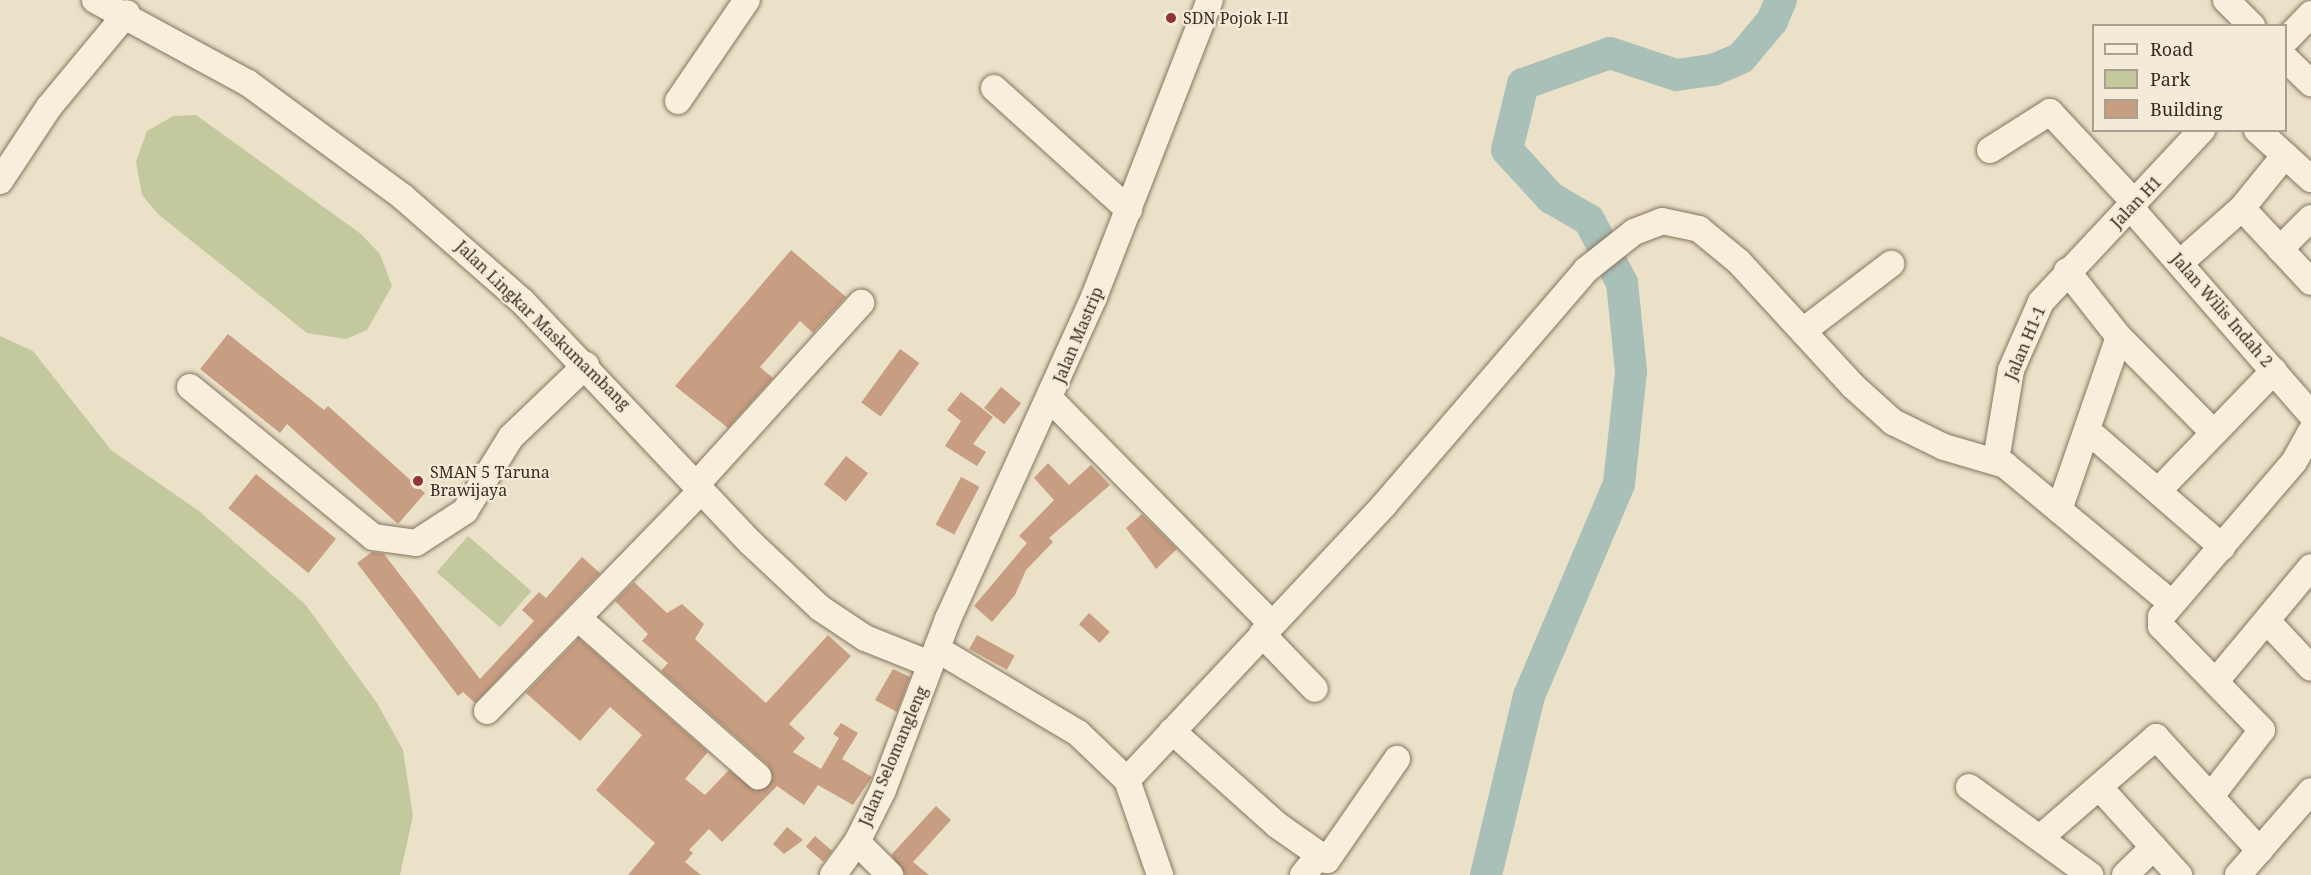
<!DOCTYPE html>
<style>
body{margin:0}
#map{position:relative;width:2311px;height:875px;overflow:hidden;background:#ebe1c8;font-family:"Noto Serif",serif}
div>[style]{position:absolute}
.green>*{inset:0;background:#c4c99d;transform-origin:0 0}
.river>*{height:32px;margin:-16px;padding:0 16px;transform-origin:16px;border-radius:16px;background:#a9c0b9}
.building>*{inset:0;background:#c79e81;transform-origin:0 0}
.roads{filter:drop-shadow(0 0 2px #86745e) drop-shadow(0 0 2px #86745e)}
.minor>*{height:26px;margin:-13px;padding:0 13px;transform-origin:13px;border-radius:13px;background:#f7efdb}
.dots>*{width:16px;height:16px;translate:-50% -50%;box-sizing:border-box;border:3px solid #f3ebd7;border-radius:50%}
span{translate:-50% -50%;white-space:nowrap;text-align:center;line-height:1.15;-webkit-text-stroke:4.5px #f3ebd7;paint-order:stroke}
.poi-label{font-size:16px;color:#382c21}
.left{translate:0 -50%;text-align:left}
.street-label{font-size:16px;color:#382c21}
.legend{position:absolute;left:2092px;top:24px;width:195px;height:108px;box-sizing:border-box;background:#f3ebd7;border:2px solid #a89f8e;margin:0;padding:8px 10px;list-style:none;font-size:18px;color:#382c21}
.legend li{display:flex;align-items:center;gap:12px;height:30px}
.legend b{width:30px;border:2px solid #a89f8e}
</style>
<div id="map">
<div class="green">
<i style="clip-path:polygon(196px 115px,361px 234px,380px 254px,392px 286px,367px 330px,346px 339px,307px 333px,159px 215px,142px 195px,136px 162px,147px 131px,173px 116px)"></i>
<i style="clip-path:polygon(0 336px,33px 351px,111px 450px,199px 511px,305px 604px,377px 703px,403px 750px,413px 816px,400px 875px,0 875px)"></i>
<i style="left:468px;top:536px;width:84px;height:48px;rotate:41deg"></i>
</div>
<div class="river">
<i style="left:1486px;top:875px;width:184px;rotate:-76.5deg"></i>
<i style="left:1529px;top:696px;width:230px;rotate:-67deg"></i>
<i style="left:1619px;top:484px;width:114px;rotate:-83.9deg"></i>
<i style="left:1631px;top:371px;width:88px;rotate:-95.8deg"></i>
<i style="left:1622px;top:283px;width:71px;rotate:-117.6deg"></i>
<i style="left:1589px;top:220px;width:44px;rotate:-149.9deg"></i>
<i style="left:1551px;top:198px;width:65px;rotate:-132.5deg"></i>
<i style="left:1507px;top:150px;width:68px;rotate:-76.4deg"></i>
<i style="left:1523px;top:84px;width:92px;rotate:-19.6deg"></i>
<i style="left:1610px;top:53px;width:70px;rotate:18.4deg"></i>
<i style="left:1676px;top:75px;width:37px;rotate:-8deg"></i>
<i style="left:1713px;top:70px;width:30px;rotate:-23deg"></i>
<i style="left:1741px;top:58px;width:48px;rotate:-50deg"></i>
<i style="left:1772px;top:21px;width:23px;rotate:-67deg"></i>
</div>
<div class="building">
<i style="clip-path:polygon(791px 250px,846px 297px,813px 333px,800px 321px,760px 367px,773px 378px,728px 428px,675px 386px)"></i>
<i style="clip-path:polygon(228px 334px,324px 410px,328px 406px,425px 493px,398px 524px,287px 424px,280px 433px,200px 369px)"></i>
<i style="left:900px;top:349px;width:24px;height:66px;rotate:36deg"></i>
<i style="left:1001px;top:387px;width:26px;height:27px;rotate:39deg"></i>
<i style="clip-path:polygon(961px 392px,993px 417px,973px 444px,986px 452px,977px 466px,945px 446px,961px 421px,947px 410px)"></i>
<i style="left:846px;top:456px;width:28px;height:36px;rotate:38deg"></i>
<i style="clip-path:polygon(1048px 463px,1069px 485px,1091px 465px,1110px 485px,1049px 538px,1053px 542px,1026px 570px,1015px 595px,992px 622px,974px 606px,1027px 543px,1019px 536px,1054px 500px,1034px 478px)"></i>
<i style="left:256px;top:474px;width:103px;height:44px;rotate:39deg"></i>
<i style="left:961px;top:477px;width:21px;height:54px;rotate:28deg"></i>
<i style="clip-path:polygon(1142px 514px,1177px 549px,1156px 569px,1126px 528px)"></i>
<i style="clip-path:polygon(372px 552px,384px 554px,480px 679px,534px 621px,522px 610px,539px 592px,546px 598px,582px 557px,600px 573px,475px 703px,463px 692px,458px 696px,357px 563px)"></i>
<i style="clip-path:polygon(634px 582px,667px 613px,682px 604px,704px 624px,695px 639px,766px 703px,828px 635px,851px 656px,789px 724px,805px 738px,793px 752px,821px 769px,839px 738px,833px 734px,841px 723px,858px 733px,842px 759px,872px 777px,853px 805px,818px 785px,804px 805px,777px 786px,722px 842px,709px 829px,689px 850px,693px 853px,685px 862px,701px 875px,628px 875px,655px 843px,596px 790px,642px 735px,610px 707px,580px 741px,526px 693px,579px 638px,708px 752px,685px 779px,705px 795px,729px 770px,756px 791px,773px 778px,768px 765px,661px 671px,668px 663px,642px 641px,648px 634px,615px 601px)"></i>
<i style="left:1089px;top:613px;width:28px;height:15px;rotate:42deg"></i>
<i style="left:977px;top:635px;width:43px;height:16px;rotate:29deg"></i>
<i style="clip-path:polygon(893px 669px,910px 677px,897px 712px,875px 700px)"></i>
<i style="clip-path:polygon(936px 806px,951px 820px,913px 862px,929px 875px,905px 875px,891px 855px)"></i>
<i style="clip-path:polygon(787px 827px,803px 840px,784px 854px,773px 844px)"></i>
<i style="left:815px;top:836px;width:23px;height:14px;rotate:41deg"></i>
</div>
<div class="roads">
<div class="minor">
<i style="left:95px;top:0;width:174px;rotate:28.5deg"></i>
<i style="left:248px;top:83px;width:192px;rotate:36.3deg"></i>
<i style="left:403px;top:197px;width:158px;rotate:41.2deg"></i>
<i style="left:522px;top:301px;width:333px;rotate:46.6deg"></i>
<i style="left:751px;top:543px;width:95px;rotate:43.3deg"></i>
<i style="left:820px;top:608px;width:54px;rotate:33.7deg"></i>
<i style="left:865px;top:638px;width:70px;rotate:21.8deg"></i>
<i style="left:2226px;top:0;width:37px;rotate:45deg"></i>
<i style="left:2286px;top:40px;width:36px;rotate:-46deg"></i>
<i style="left:2286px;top:59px;width:35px;rotate:44deg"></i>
<i style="left:994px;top:88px;width:182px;rotate:42.1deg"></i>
<i style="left:678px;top:101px;width:122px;rotate:-55.7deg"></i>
<i style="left:2257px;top:130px;width:73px;rotate:42.2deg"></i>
<i style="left:1990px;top:150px;width:71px;rotate:-32.3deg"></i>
<i style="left:2050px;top:112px;width:125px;rotate:47deg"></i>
<i style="left:0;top:181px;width:89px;rotate:-56.5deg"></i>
<i style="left:49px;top:107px;width:122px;rotate:-50.3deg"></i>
<i style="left:2131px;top:208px;width:274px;rotate:48.9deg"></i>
<i style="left:2242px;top:208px;width:101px;rotate:47deg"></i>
<i style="left:2280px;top:249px;width:44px;rotate:-45deg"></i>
<i style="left:2181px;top:262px;width:81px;rotate:-41.5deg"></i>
<i style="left:2242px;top:208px;width:68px;rotate:-50.9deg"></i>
<i style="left:2067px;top:271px;width:84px;rotate:51.8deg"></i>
<i style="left:2119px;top:337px;width:131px;rotate:45.3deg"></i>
<i style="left:1803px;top:331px;width:111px;rotate:-37.3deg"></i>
<i style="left:190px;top:387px;width:237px;rotate:39.3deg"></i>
<i style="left:373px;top:537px;width:43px;rotate:7.9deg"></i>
<i style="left:416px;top:543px;width:59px;rotate:-33.1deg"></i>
<i style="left:465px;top:511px;width:87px;rotate:-58.1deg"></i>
<i style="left:511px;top:437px;width:104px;rotate:-43.8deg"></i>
<i style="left:1051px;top:400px;width:313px;rotate:45.4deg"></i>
<i style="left:2087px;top:430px;width:179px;rotate:40.9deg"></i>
<i style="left:1996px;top:460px;width:91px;rotate:-80.5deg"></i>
<i style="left:2011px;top:370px;width:74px;rotate:-66.2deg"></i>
<i style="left:2041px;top:302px;width:236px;rotate:-46.9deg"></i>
<i style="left:696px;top:485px;width:246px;rotate:-47.8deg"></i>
<i style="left:2158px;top:491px;width:167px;rotate:-46deg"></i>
<i style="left:2059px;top:510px;width:183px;rotate:-70.9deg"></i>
<i style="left:578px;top:618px;width:240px;rotate:41.3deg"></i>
<i style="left:2267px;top:621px;width:64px;rotate:46.9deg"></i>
<i style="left:1262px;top:634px;width:76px;rotate:46.1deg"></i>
<i style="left:937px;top:649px;width:164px;rotate:30.8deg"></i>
<i style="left:1078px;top:733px;width:68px;rotate:43.8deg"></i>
<i style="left:1127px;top:780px;width:101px;rotate:70.8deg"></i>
<i style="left:2216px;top:681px;width:148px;rotate:-50.2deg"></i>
<i style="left:487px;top:711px;width:307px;rotate:-45.8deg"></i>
<i style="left:1172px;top:731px;width:141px;rotate:41.8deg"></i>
<i style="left:1277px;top:825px;width:61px;rotate:35deg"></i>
<i style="left:1327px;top:860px;width:123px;rotate:-55.3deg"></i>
<i style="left:1127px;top:780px;width:376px;rotate:-46.9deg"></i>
<i style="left:1384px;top:505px;width:310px;rotate:-49.3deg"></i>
<i style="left:1586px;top:270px;width:61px;rotate:-38.4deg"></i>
<i style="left:1634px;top:232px;width:30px;rotate:-21deg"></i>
<i style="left:1662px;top:221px;width:38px;rotate:12deg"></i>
<i style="left:1699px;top:229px;width:52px;rotate:39.5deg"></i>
<i style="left:1739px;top:262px;width:168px;rotate:47.4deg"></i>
<i style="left:1853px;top:386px;width:54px;rotate:42deg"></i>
<i style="left:1893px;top:422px;width:57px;rotate:26.1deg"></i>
<i style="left:1944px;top:447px;width:64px;rotate:16.4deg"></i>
<i style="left:2005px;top:465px;width:216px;rotate:39.7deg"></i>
<i style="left:1969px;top:787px;width:150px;rotate:36deg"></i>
<i style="left:2100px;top:788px;width:118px;rotate:47.8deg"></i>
<i style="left:2211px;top:796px;width:83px;rotate:-52.3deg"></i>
<i style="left:2262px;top:730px;width:145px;rotate:-134.2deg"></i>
<i style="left:2161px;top:626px;width:9px;rotate:-90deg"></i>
<i style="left:2161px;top:617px;width:204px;rotate:-49.4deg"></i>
<i style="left:2294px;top:462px;width:35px;rotate:-61deg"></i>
<i style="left:2040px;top:838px;width:154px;rotate:-41deg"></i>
<i style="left:2156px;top:737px;width:154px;rotate:47.6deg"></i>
<i style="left:857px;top:842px;width:47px;rotate:45deg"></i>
<i style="left:833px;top:875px;width:41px;rotate:-54deg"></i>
<i style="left:857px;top:842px;width:58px;rotate:-63.4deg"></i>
<i style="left:883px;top:790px;width:183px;rotate:-69.2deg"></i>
<i style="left:948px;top:619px;width:354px;rotate:-65.6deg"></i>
<i style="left:1094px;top:297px;width:319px;rotate:-68.7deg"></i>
<i style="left:1303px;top:875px;width:26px;rotate:-51deg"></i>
<i style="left:2125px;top:875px;width:40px;rotate:-44deg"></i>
<i style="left:2238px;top:875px;width:111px;rotate:-49deg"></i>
</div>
</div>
<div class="dots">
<i style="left:1171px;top:18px;background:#913333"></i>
<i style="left:418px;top:481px;background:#913333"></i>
</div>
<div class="poi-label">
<span class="left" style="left:1183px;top:18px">SDN Pojok I-II</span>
<span class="left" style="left:430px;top:481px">SMAN 5 Taruna<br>Brawijaya</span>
</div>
<div class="street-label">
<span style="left:2136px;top:202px;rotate:-46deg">Jalan H1</span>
<span style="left:2222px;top:310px;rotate:49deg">Jalan Wilis Indah 2</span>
<span style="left:543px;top:325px;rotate:44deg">Jalan Lingkar Maskumambang</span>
<span style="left:1078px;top:335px;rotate:-67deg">Jalan Mastrip</span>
<span style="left:2025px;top:343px;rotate:-67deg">Jalan H1-1</span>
<span style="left:893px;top:756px;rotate:-67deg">Jalan Selomangleng</span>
</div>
<ul class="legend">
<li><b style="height:8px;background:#f7efdb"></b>Road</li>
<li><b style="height:16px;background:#c4c99d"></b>Park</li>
<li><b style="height:16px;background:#c79e81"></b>Building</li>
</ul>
</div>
